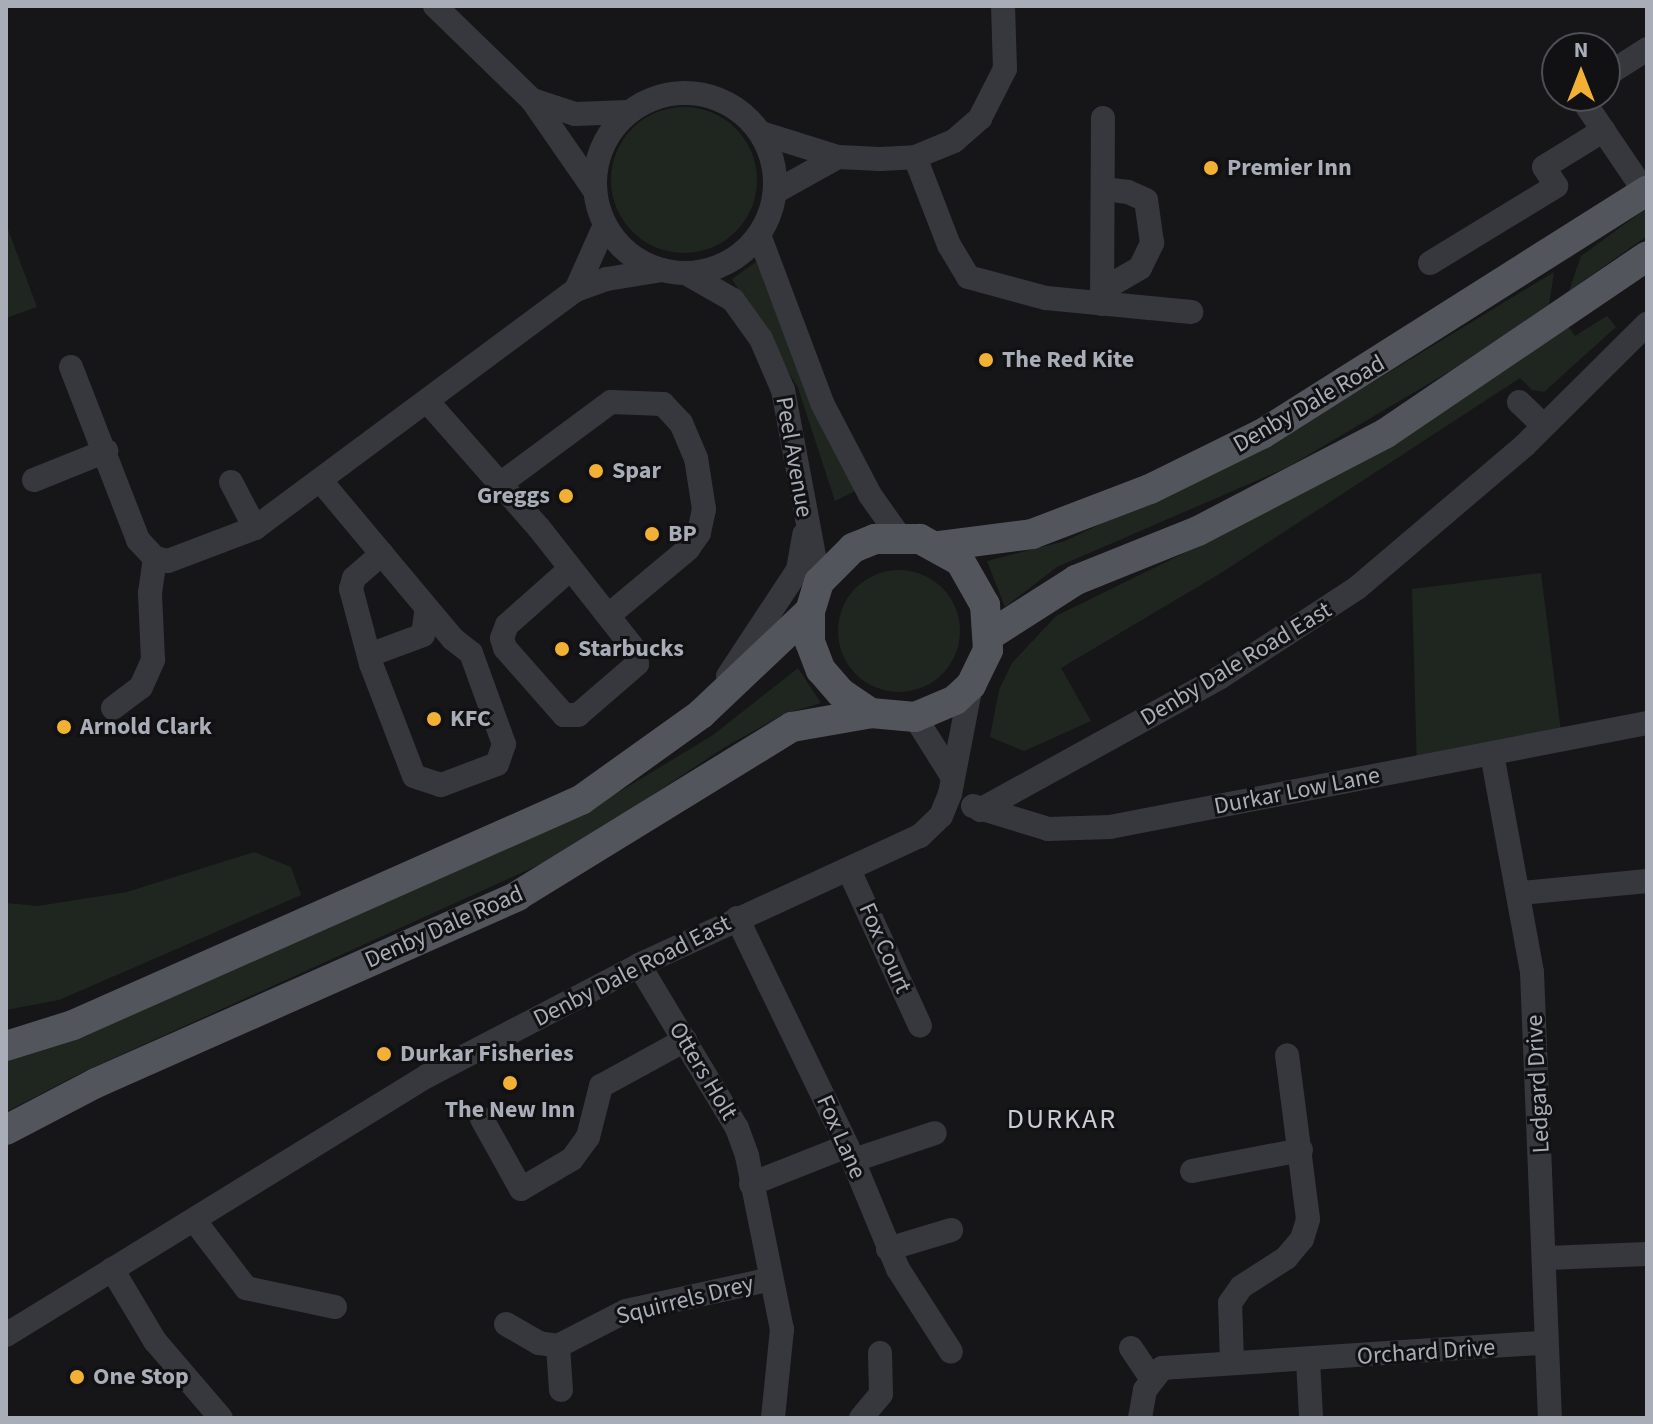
<!DOCTYPE html>
<style>
body{margin:0}
#map{position:relative;width:1653px;height:1424px;overflow:hidden;background:#161618;font-family:"Source Sans 3",sans-serif}
div>[style]{position:absolute}
.green>*{inset:0;background:#1e261f}
.round{border-radius:50%}
.minor>*{height:24px;margin:-12px;padding:0 12px;transform-origin:12px;border-radius:12px;background:#37383d}
.minor>.ring{margin:-12px;padding:0;box-sizing:content-box;background:none;border:24px solid #37383d;border-radius:50%}
.major>*{height:30px;margin:-15px;padding:0 15px;transform-origin:15px;border-radius:15px;background:#53555c}
.dots>*{width:22px;height:22px;translate:-50% -50%;box-sizing:border-box;border:4px solid #111113;border-radius:50%}
span{translate:-50% -50%;white-space:nowrap;text-align:center;line-height:1.15;-webkit-text-stroke:6px #111113;paint-order:stroke}
.poi-label{font-size:24px;color:#a8adb8;font-weight:700}
.left{translate:0 -50%;text-align:left}
.right{translate:-100% -50%;text-align:right}
.street-label{font-size:24px;color:#a8adb8}
.quarter-label{font-size:28px;color:#c9ccd4;letter-spacing:2px}
.frame{position:absolute;inset:0;border:8px solid #a8adb8;pointer-events:none}
.north{position:absolute;left:1541px;top:32px;width:80px;height:80px;box-sizing:border-box;background:#111113;border:2px solid #4d4f55;border-radius:50%;rotate:0deg;font-size:22px;font-weight:700;line-height:32px;text-align:center;color:#a8adb8}
.north::after{content:'';display:block;margin:auto;width:28px;height:36px;background:#f2b134;clip-path:polygon(50% 0,100% 100%,50% 72%,0 100%)}
</style>
<div id="map">
<div class="green">
<i class="round" style="left:611px;top:107px;width:146px;height:146px"></i>
<i style="clip-path:polygon(1647px 208px,1647px 236px,1569px 291px,1581px 256px)"></i>
<i style="clip-path:polygon(6px 224px,37px 307px,6px 318px)"></i>
<i style="clip-path:polygon(756px 262px,808px 396px,855px 491px,835px 501px,798px 388px,732px 279px)"></i>
<i style="clip-path:polygon(1554px 272px,1549px 305px,1450px 371px,1288px 467px,1057px 567px,1005px 607px,987px 561px,1065px 541px,1281px 438px)"></i>
<i style="clip-path:polygon(1607px 316px,1616px 327px,1544px 392px,1532px 390px,1520px 378px,1221px 573px,1061px 668px,1091px 721px,1024px 751px,990px 737px,999px 690px,1012px 663px,1056px 616px,1217px 537px,1568px 326px,1575px 336px)"></i>
<i class="round" style="left:838px;top:570px;width:122px;height:122px"></i>
<i style="clip-path:polygon(1541px 573px,1562px 740px,1417px 769px,1412px 589px)"></i>
<i style="clip-path:polygon(798px 668px,821px 703px,784px 714px,725px 747px,563px 854px,81px 1073px,6px 1112px,6px 1059px,77px 1037px,516px 845px,624px 789px,713px 735px)"></i>
<i style="clip-path:polygon(254px 852px,291px 867px,301px 895px,59px 1000px,6px 1010px,6px 903px,38px 906px,127px 892px)"></i>
</div>
<div class="minor">
<i style="left:435px;top:6px;width:135px;rotate:44.1deg"></i>
<i style="left:532px;top:100px;width:111px;rotate:55.3deg"></i>
<i style="left:1605px;top:76px;width:50px;rotate:-32.7deg"></i>
<i class="ring" style="left:595px;top:93px;width:156px;height:156px"></i>
<i style="left:1580px;top:96px;width:116px;rotate:55.9deg"></i>
<i style="left:532px;top:100px;width:45px;rotate:18deg"></i>
<i style="left:575px;top:114px;width:53px;rotate:-2.2deg"></i>
<i style="left:761px;top:133px;width:81px;rotate:17.3deg"></i>
<i style="left:838px;top:157px;width:42px;rotate:2.7deg"></i>
<i style="left:880px;top:159px;width:35px;rotate:-3deg"></i>
<i style="left:915px;top:157px;width:42px;rotate:-22.3deg"></i>
<i style="left:954px;top:141px;width:35px;rotate:-41deg"></i>
<i style="left:980px;top:118px;width:55px;rotate:-63deg"></i>
<i style="left:1005px;top:69px;width:63px;rotate:-91.8deg"></i>
<i style="left:915px;top:157px;width:94px;rotate:68.9deg"></i>
<i style="left:949px;top:245px;width:37px;rotate:59deg"></i>
<i style="left:968px;top:277px;width:81px;rotate:15.1deg"></i>
<i style="left:1046px;top:298px;width:146px;rotate:5.5deg"></i>
<i style="left:775px;top:192px;width:72px;rotate:-29.1deg"></i>
<i style="left:759px;top:235px;width:179px;rotate:69.4deg"></i>
<i style="left:822px;top:403px;width:104px;rotate:62.4deg"></i>
<i style="left:870px;top:495px;width:50px;rotate:54.7deg"></i>
<i style="left:1430px;top:263px;width:148px;rotate:-31.4deg"></i>
<i style="left:1556px;top:186px;width:22px;rotate:-122deg"></i>
<i style="left:1544px;top:167px;width:70px;rotate:-31.7deg"></i>
<i style="left:686px;top:273px;width:54px;rotate:29.9deg"></i>
<i style="left:733px;top:300px;width:48px;rotate:54.3deg"></i>
<i style="left:761px;top:339px;width:56px;rotate:66.7deg"></i>
<i style="left:783px;top:390px;width:195px;rotate:79.4deg"></i>
<i style="left:576px;top:290px;width:71px;rotate:-66deg"></i>
<i style="left:1102px;top:290px;width:44px;rotate:-30.1deg"></i>
<i style="left:1140px;top:268px;width:28px;rotate:-64deg"></i>
<i style="left:1152px;top:243px;width:43px;rotate:-97.9deg"></i>
<i style="left:1146px;top:200px;width:20px;rotate:-156deg"></i>
<i style="left:1128px;top:192px;width:25px;rotate:-173deg"></i>
<i style="left:1102px;top:304px;width:186px;rotate:-89.7deg"></i>
<i style="left:71px;top:367px;width:186px;rotate:68.8deg"></i>
<i style="left:138px;top:540px;width:25px;rotate:47deg"></i>
<i style="left:155px;top:558px;width:13px;rotate:13deg"></i>
<i style="left:168px;top:561px;width:93px;rotate:-20.8deg"></i>
<i style="left:255px;top:528px;width:400px;rotate:-36.6deg"></i>
<i style="left:576px;top:290px;width:33px;rotate:-20deg"></i>
<i style="left:607px;top:279px;width:56px;rotate:-9.3deg"></i>
<i style="left:427px;top:401px;width:169px;rotate:48.6deg"></i>
<i style="left:539px;top:528px;width:155px;rotate:51.8deg"></i>
<i style="left:635px;top:650px;width:14px;rotate:82deg"></i>
<i style="left:637px;top:664px;width:78px;rotate:139.2deg"></i>
<i style="left:578px;top:715px;width:14px;rotate:180deg"></i>
<i style="left:564px;top:715px;width:89px;rotate:-131.4deg"></i>
<i style="left:505px;top:648px;width:10px;rotate:-107deg"></i>
<i style="left:502px;top:638px;width:14px;rotate:-69deg"></i>
<i style="left:507px;top:625px;width:84px;rotate:-41.6deg"></i>
<i style="left:1519px;top:402px;width:33px;rotate:44deg"></i>
<i style="left:34px;top:480px;width:78px;rotate:-21.9deg"></i>
<i style="left:320px;top:480px;width:207px;rotate:50.1deg"></i>
<i style="left:453px;top:639px;width:23px;rotate:38deg"></i>
<i style="left:471px;top:653px;width:97px;rotate:70.1deg"></i>
<i style="left:504px;top:744px;width:21px;rotate:109deg"></i>
<i style="left:497px;top:764px;width:60px;rotate:159.4deg"></i>
<i style="left:441px;top:785px;width:28px;rotate:-162deg"></i>
<i style="left:414px;top:776px;width:120px;rotate:-111deg"></i>
<i style="left:371px;top:664px;width:78px;rotate:-104.9deg"></i>
<i style="left:351px;top:589px;width:11px;rotate:-75deg"></i>
<i style="left:354px;top:578px;width:37px;rotate:-41deg"></i>
<i style="left:231px;top:482px;width:52px;rotate:62.4deg"></i>
<i style="left:500px;top:484px;width:138px;rotate:-36.5deg"></i>
<i style="left:611px;top:402px;width:52px;rotate:2.2deg"></i>
<i style="left:663px;top:404px;width:26px;rotate:47deg"></i>
<i style="left:681px;top:423px;width:38px;rotate:67deg"></i>
<i style="left:696px;top:458px;width:52px;rotate:81.1deg"></i>
<i style="left:704px;top:509px;width:25px;rotate:102deg"></i>
<i style="left:699px;top:533px;width:19px;rotate:125deg"></i>
<i style="left:688px;top:549px;width:103px;rotate:140.1deg"></i>
<i style="left:372px;top:654px;width:54px;rotate:-20.4deg"></i>
<i style="left:423px;top:635px;width:27px;rotate:-82deg"></i>
<i style="left:728px;top:676px;width:127px;rotate:-56.6deg"></i>
<i style="left:798px;top:570px;width:36px;rotate:-80deg"></i>
<i style="left:113px;top:708px;width:35px;rotate:-37deg"></i>
<i style="left:141px;top:687px;width:30px;rotate:-66deg"></i>
<i style="left:153px;top:660px;width:67px;rotate:-92.6deg"></i>
<i style="left:150px;top:593px;width:35px;rotate:-82deg"></i>
<i style="left:915px;top:717px;width:70px;rotate:57.9deg"></i>
<i style="left:1492px;top:754px;width:222px;rotate:79.6deg"></i>
<i style="left:1532px;top:972px;width:446px;rotate:87.7deg"></i>
<i style="left:973px;top:806px;width:78px;rotate:17deg"></i>
<i style="left:1048px;top:829px;width:62px;rotate:-1.8deg"></i>
<i style="left:1110px;top:827px;width:547px;rotate:-10.96deg"></i>
<i style="left:980px;top:810px;width:273px;rotate:-28.9deg"></i>
<i style="left:1219px;top:678px;width:165px;rotate:-33.1deg"></i>
<i style="left:1357px;top:588px;width:221px;rotate:-40.4deg"></i>
<i style="left:1525px;top:445px;width:172px;rotate:-44.8deg"></i>
<i style="left:849px;top:870px;width:171px;rotate:65.5deg"></i>
<i style="left:1521px;top:893px;width:127px;rotate:-5.4deg"></i>
<i style="left:737px;top:918px;width:253px;rotate:64.2deg"></i>
<i style="left:847px;top:1146px;width:133px;rotate:67.5deg"></i>
<i style="left:898px;top:1269px;width:98px;rotate:57.4deg"></i>
<i style="left:639px;top:965px;width:190px;rotate:59deg"></i>
<i style="left:737px;top:1128px;width:30px;rotate:70deg"></i>
<i style="left:747px;top:1156px;width:177px;rotate:78.6deg"></i>
<i style="left:782px;top:1329px;width:89px;rotate:95.8deg"></i>
<i style="left:482px;top:1119px;width:80px;rotate:60.9deg"></i>
<i style="left:521px;top:1189px;width:59px;rotate:-30.5deg"></i>
<i style="left:572px;top:1159px;width:27px;rotate:-54deg"></i>
<i style="left:588px;top:1137px;width:53px;rotate:-75.7deg"></i>
<i style="left:601px;top:1086px;width:96px;rotate:-28.7deg"></i>
<i style="left:854px;top:1160px;width:85px;rotate:-18.4deg"></i>
<i style="left:1192px;top:1171px;width:111px;rotate:-10.9deg"></i>
<i style="left:751px;top:1184px;width:103px;rotate:-21.6deg"></i>
<i style="left:194px;top:1220px;width:86px;rotate:52.6deg"></i>
<i style="left:246px;top:1288px;width:91px;rotate:12.1deg"></i>
<i style="left:888px;top:1249px;width:66px;rotate:-16.8deg"></i>
<i style="left:1547px;top:1258px;width:100px;rotate:-2.3deg"></i>
<i style="left:112px;top:1269px;width:84px;rotate:59.2deg"></i>
<i style="left:155px;top:1341px;width:101px;rotate:49.4deg"></i>
<i style="left:506px;top:1324px;width:38px;rotate:30deg"></i>
<i style="left:539px;top:1343px;width:19px;rotate:9deg"></i>
<i style="left:558px;top:1346px;width:76px;rotate:-27.2deg"></i>
<i style="left:626px;top:1311px;width:148px;rotate:-12.4deg"></i>
<i style="left:6px;top:1335px;width:494px;rotate:-31.6deg"></i>
<i style="left:427px;top:1076px;width:239px;rotate:-27.6deg"></i>
<i style="left:639px;top:965px;width:309px;rotate:-24.7deg"></i>
<i style="left:920px;top:836px;width:29px;rotate:-44deg"></i>
<i style="left:941px;top:816px;width:24px;rotate:-68deg"></i>
<i style="left:950px;top:794px;width:111px;rotate:-79.1deg"></i>
<i style="left:558px;top:1346px;width:44px;rotate:86.1deg"></i>
<i style="left:1131px;top:1348px;width:37px;rotate:56deg"></i>
<i style="left:1308px;top:1360px;width:58px;rotate:87deg"></i>
<i style="left:1232px;top:1362px;width:59px;rotate:-91.9deg"></i>
<i style="left:1230px;top:1303px;width:19px;rotate:-55deg"></i>
<i style="left:1241px;top:1287px;width:54px;rotate:-32.8deg"></i>
<i style="left:1286px;top:1258px;width:25px;rotate:-50deg"></i>
<i style="left:1302px;top:1239px;width:21px;rotate:-73deg"></i>
<i style="left:1308px;top:1219px;width:165px;rotate:-97.3deg"></i>
<i style="left:861px;top:1418px;width:31px;rotate:-50deg"></i>
<i style="left:881px;top:1394px;width:41px;rotate:-91.4deg"></i>
<i style="left:1140px;top:1418px;width:28px;rotate:-80deg"></i>
<i style="left:1145px;top:1390px;width:28px;rotate:-52deg"></i>
<i style="left:1162px;top:1368px;width:382px;rotate:-3.8deg"></i>
</div>
<div class="major">
<i style="left:940px;top:546px;width:93px;rotate:-7.4deg"></i>
<i style="left:1032px;top:534px;width:126px;rotate:-20.9deg"></i>
<i style="left:1150px;top:489px;width:125px;rotate:-26.2deg"></i>
<i style="left:1262px;top:434px;width:455px;rotate:-32.3deg"></i>
<i style="left:990px;top:635px;width:102px;rotate:-32.6deg"></i>
<i style="left:1076px;top:580px;width:131px;rotate:-21.9deg"></i>
<i style="left:1198px;top:531px;width:212px;rotate:-27.5deg"></i>
<i style="left:1386px;top:433px;width:315px;rotate:-34.1deg"></i>
<i style="left:6px;top:1046px;width:70px;rotate:-17.4deg"></i>
<i style="left:73px;top:1025px;width:556px;rotate:-23.89deg"></i>
<i style="left:581px;top:800px;width:148px;rotate:-35.6deg"></i>
<i style="left:701px;top:714px;width:150px;rotate:-43.4deg"></i>
<i style="left:6px;top:1130px;width:102px;rotate:-27.6deg"></i>
<i style="left:96px;top:1083px;width:461px;rotate:-23.9deg"></i>
<i style="left:517px;top:896px;width:323px;rotate:-31.6deg"></i>
<i style="left:792px;top:727px;width:80px;rotate:-10deg"></i>
<i style="left:871px;top:713px;width:44px;rotate:5.2deg"></i>
<i style="left:915px;top:717px;width:43px;rotate:-23deg"></i>
<i style="left:955px;top:700px;width:22px;rotate:-43deg"></i>
<i style="left:971px;top:685px;width:39px;rotate:-64deg"></i>
<i style="left:988px;top:650px;width:45px;rotate:-93.8deg"></i>
<i style="left:985px;top:605px;width:51px;rotate:-119.6deg"></i>
<i style="left:960px;top:561px;width:46px;rotate:-151.2deg"></i>
<i style="left:920px;top:539px;width:45px;rotate:180deg"></i>
<i style="left:875px;top:539px;width:24px;rotate:158deg"></i>
<i style="left:853px;top:548px;width:48px;rotate:135deg"></i>
<i style="left:819px;top:582px;width:30px;rotate:107deg"></i>
<i style="left:810px;top:611px;width:31px;rotate:90deg"></i>
<i style="left:810px;top:642px;width:30px;rotate:69deg"></i>
<i style="left:821px;top:670px;width:30px;rotate:49deg"></i>
<i style="left:841px;top:693px;width:36px;rotate:34deg"></i>
</div>
<div class="dots">
<i style="left:1211px;top:168px;background:#f2b134"></i>
<i style="left:986px;top:360px;background:#f2b134"></i>
<i style="left:596px;top:471px;background:#f2b134"></i>
<i style="left:566px;top:496px;background:#f2b134"></i>
<i style="left:652px;top:534px;background:#f2b134"></i>
<i style="left:562px;top:649px;background:#f2b134"></i>
<i style="left:434px;top:719px;background:#f2b134"></i>
<i style="left:64px;top:727px;background:#f2b134"></i>
<i style="left:384px;top:1054px;background:#f2b134"></i>
<i style="left:510px;top:1083px;background:#f2b134"></i>
<i style="left:77px;top:1377px;background:#f2b134"></i>
</div>
<div class="poi-label">
<span class="left" style="left:1227px;top:168px">Premier Inn</span>
<span class="left" style="left:1002px;top:360px">The Red Kite</span>
<span class="left" style="left:612px;top:471px">Spar</span>
<span class="right" style="left:550px;top:496px">Greggs</span>
<span class="left" style="left:668px;top:534px">BP</span>
<span class="left" style="left:578px;top:649px">Starbucks</span>
<span class="left" style="left:450px;top:719px">KFC</span>
<span class="left" style="left:80px;top:727px">Arnold Clark</span>
<span class="left" style="left:400px;top:1054px">Durkar Fisheries</span>
<span style="left:510px;top:1110px">The New Inn</span>
<span class="left" style="left:93px;top:1377px">One Stop</span>
</div>
<div class="street-label">
<span style="left:1309px;top:404px;rotate:-30deg">Denby Dale Road</span>
<span style="left:794px;top:457px;rotate:80deg">Peel Avenue</span>
<span style="left:1236px;top:664px;rotate:-31deg">Denby Dale Road East</span>
<span style="left:1297px;top:791px;rotate:-11deg">Durkar Low Lane</span>
<span style="left:444px;top:927px;rotate:-24deg">Denby Dale Road</span>
<span style="left:885px;top:948px;rotate:66deg">Fox Court</span>
<span style="left:632px;top:971px;rotate:-27deg">Denby Dale Road East</span>
<span style="left:703px;top:1071px;rotate:59deg">Otters Holt</span>
<span style="left:1538px;top:1084px;rotate:-93deg">Ledgard Drive</span>
<span style="left:841px;top:1137px;rotate:66deg">Fox Lane</span>
<span style="left:685px;top:1300px;rotate:-14deg">Squirrels Drey</span>
<span style="left:1426px;top:1352px;rotate:-4deg">Orchard Drive</span>
</div>
<div class="quarter-label">
<span style="left:1062px;top:1119px">DURKAR</span>
</div>
<div class="frame"></div>
<div class="north">N</div>
</div>
